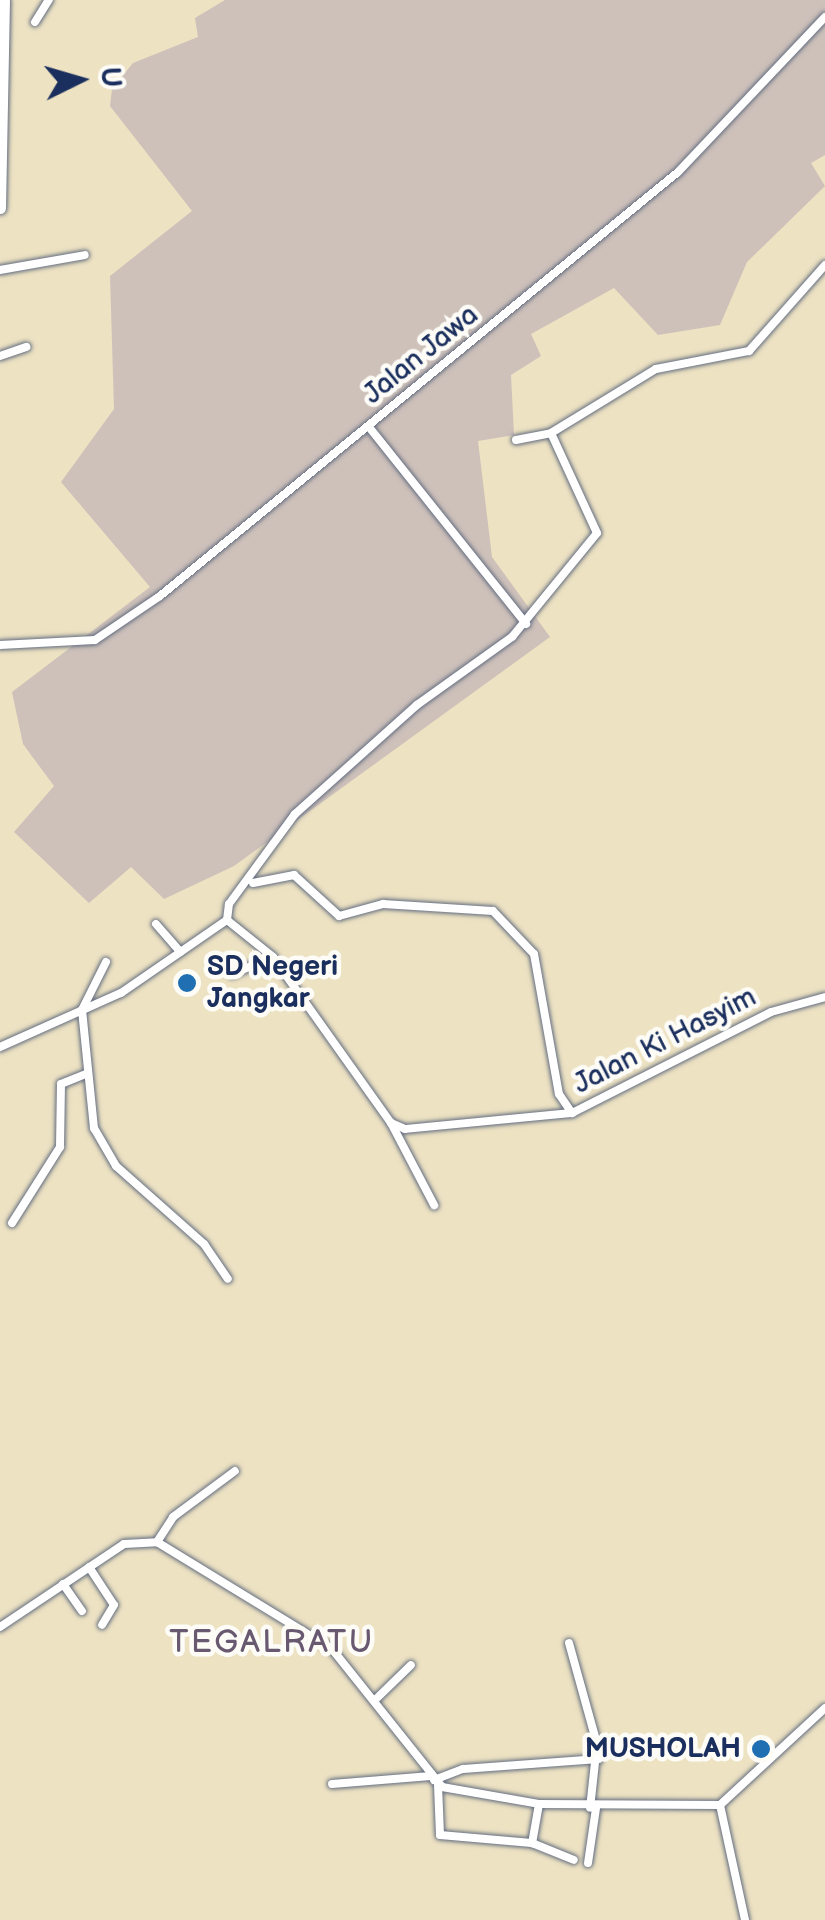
<!DOCTYPE html>
<style>
body{margin:0}
#map{position:relative;width:825px;height:1920px;overflow:hidden;background:#ede2c2;font-family:"Balsamiq Sans",sans-serif}
div>[style]{position:absolute}
.industrial>*{inset:0;background:#cec1ba}
.roads{filter:drop-shadow(0 0 2px #646e81) drop-shadow(0 0 2px #646e81)}
.minor>*{height:8px;margin:-4px;padding:0 4px;transform-origin:4px;border-radius:4px;background:#fff}
.highway>*{height:11px;margin:-5.5px;padding:0 5.5px;transform-origin:5.5px;border-radius:5.5px;background:#fff}
.dots>*{width:28px;height:28px;translate:-50% -50%;box-sizing:border-box;border:5px solid #fdfcf7;border-radius:50%}
span{translate:-50% -50%;white-space:nowrap;text-align:center;line-height:1.15;-webkit-text-stroke:9px #fdfcf7;paint-order:stroke}
.street-label{font-size:28px;color:#1b2f5e}
.poi-label{font-size:28px;color:#1b2f5e;font-weight:700}
.left{translate:0 -50%;text-align:left}
.right{translate:-100% -50%;text-align:right}
.quarter-label{font-size:32px;color:#685971;letter-spacing:2.5px}
.north{position:absolute;left:30px;top:30px;width:100px;height:100px;-webkit-text-stroke:8px #fdfcf7;paint-order:stroke;rotate:85deg;font-size:28px;font-weight:700;line-height:40px;text-align:center;color:#1b2f5e}
.north::after{content:'';display:block;margin:auto;width:35px;height:45px;background:#1b2f5e;clip-path:polygon(50% 0,100% 100%,50% 72%,0 100%)}
</style>
<div id="map">
<div class="industrial">
<i style="clip-path:polygon(225px 0,825px 0,825px 155px,811px 163px,825px 186px,747px 262px,720px 325px,658px 335px,614px 288px,531px 334px,541px 356px,511px 375px,514px 435px,478px 441px,492px 557px,550px 637px,234px 866px,164px 899px,131px 867px,89px 903px,14px 832px,54px 786px,23px 744px,12px 692px,150px 587px,61px 482px,114px 409px,110px 276px,192px 211px,110px 106px,112px 89px,133px 63px,198px 37px,195px 18px)"></i>
</div>
<div class="roads">
<div class="minor">
<i style="left:35px;top:22px;width:26px;rotate:-58deg"></i>
<i style="left:0;top:270px;width:86px;rotate:-10deg"></i>
<i style="left:0;top:356px;width:28px;rotate:-19deg"></i>
<i style="left:369px;top:427px;width:252px;rotate:51.4deg"></i>
<i style="left:516px;top:440px;width:36px;rotate:-11deg"></i>
<i style="left:551px;top:433px;width:123px;rotate:-31.4deg"></i>
<i style="left:656px;top:369px;width:95px;rotate:-11deg"></i>
<i style="left:749px;top:351px;width:115px;rotate:-48.5deg"></i>
<i style="left:0;top:645px;width:95px;rotate:-3deg"></i>
<i style="left:95px;top:640px;width:78px;rotate:-34.1deg"></i>
<i style="left:160px;top:596px;width:669px;rotate:-39.3deg"></i>
<i style="left:678px;top:172px;width:214px;rotate:-46.5deg"></i>
<i style="left:253px;top:883px;width:42px;rotate:-11deg"></i>
<i style="left:294px;top:875px;width:61px;rotate:42.3deg"></i>
<i style="left:339px;top:916px;width:46px;rotate:-15.3deg"></i>
<i style="left:383px;top:904px;width:110px;rotate:3.6deg"></i>
<i style="left:493px;top:911px;width:59px;rotate:46.4deg"></i>
<i style="left:534px;top:954px;width:142px;rotate:79.9deg"></i>
<i style="left:559px;top:1094px;width:23px;rotate:56deg"></i>
<i style="left:227px;top:920px;width:16px;rotate:-83deg"></i>
<i style="left:229px;top:904px;width:112px;rotate:-53.7deg"></i>
<i style="left:295px;top:814px;width:164px;rotate:-41.8deg"></i>
<i style="left:417px;top:705px;width:117px;rotate:-35.6deg"></i>
<i style="left:512px;top:637px;width:134px;rotate:-50.7deg"></i>
<i style="left:597px;top:533px;width:110px;rotate:-114.7deg"></i>
<i style="left:156px;top:924px;width:37px;rotate:49deg"></i>
<i style="left:106px;top:962px;width:54px;rotate:116.6deg"></i>
<i style="left:82px;top:1010px;width:119px;rotate:84.2deg"></i>
<i style="left:94px;top:1128px;width:44px;rotate:59.9deg"></i>
<i style="left:116px;top:1166px;width:118px;rotate:41.6deg"></i>
<i style="left:204px;top:1244px;width:42px;rotate:55.6deg"></i>
<i style="left:232px;top:974px;width:44px;rotate:-22.5deg"></i>
<i style="left:0;top:1047px;width:133px;rotate:-24.1deg"></i>
<i style="left:121px;top:993px;width:129px;rotate:-34.6deg"></i>
<i style="left:227px;top:920px;width:59px;rotate:38.8deg"></i>
<i style="left:273px;top:957px;width:204px;rotate:54.6deg"></i>
<i style="left:391px;top:1123px;width:15px;rotate:23deg"></i>
<i style="left:405px;top:1129px;width:168px;rotate:-5.5deg"></i>
<i style="left:572px;top:1113px;width:223px;rotate:-26.9deg"></i>
<i style="left:771px;top:1012px;width:56px;rotate:-15.5deg"></i>
<i style="left:391px;top:1123px;width:93px;rotate:62.3deg"></i>
<i style="left:12px;top:1223px;width:90px;rotate:-57.7deg"></i>
<i style="left:60px;top:1147px;width:63px;rotate:-89.1deg"></i>
<i style="left:61px;top:1084px;width:27px;rotate:-22deg"></i>
<i style="left:157px;top:1542px;width:30px;rotate:-57deg"></i>
<i style="left:173px;top:1517px;width:77px;rotate:-36.6deg"></i>
<i style="left:89px;top:1567px;width:45px;rotate:56.7deg"></i>
<i style="left:114px;top:1605px;width:23px;rotate:121deg"></i>
<i style="left:63px;top:1584px;width:33px;rotate:55deg"></i>
<i style="left:0;top:1627px;width:149px;rotate:-33.8deg"></i>
<i style="left:124px;top:1544px;width:33px;rotate:-3deg"></i>
<i style="left:157px;top:1542px;width:205px;rotate:31.4deg"></i>
<i style="left:332px;top:1649px;width:176px;rotate:51.4deg"></i>
<i style="left:442px;top:1787px;width:98px;rotate:9.9deg"></i>
<i style="left:539px;top:1804px;width:181px;rotate:0.3deg"></i>
<i style="left:720px;top:1805px;width:143px;rotate:-42.7deg"></i>
<i style="left:569px;top:1643px;width:105px;rotate:74.5deg"></i>
<i style="left:597px;top:1744px;width:64px;rotate:96.2deg"></i>
<i style="left:375px;top:1700px;width:50px;rotate:-44.2deg"></i>
<i style="left:434px;top:1780px;width:31px;rotate:-21deg"></i>
<i style="left:463px;top:1769px;width:136px;rotate:-4.2deg"></i>
<i style="left:332px;top:1784px;width:99px;rotate:-4.6deg"></i>
<i style="left:438px;top:1785px;width:50px;rotate:87.7deg"></i>
<i style="left:440px;top:1835px;width:92px;rotate:5deg"></i>
<i style="left:539px;top:1804px;width:40px;rotate:100deg"></i>
<i style="left:532px;top:1843px;width:45px;rotate:22deg"></i>
<i style="left:720px;top:1805px;width:118px;rotate:77.7deg"></i>
<i style="left:588px;top:1863px;width:56px;rotate:-81.7deg"></i>
</div>
<div class="highway">
<i style="left:0;top:208px;width:208px;rotate:-88.9deg"></i>
</div>
</div>
<div class="dots">
<i style="left:187px;top:983px;background:#1f6fb2"></i>
<i style="left:761px;top:1749px;background:#1f6fb2"></i>
</div>
<div class="street-label">
<span style="left:421px;top:355px;rotate:-39deg">Jalan Jawa</span>
<span style="left:665px;top:1041px;rotate:-27deg">Jalan Ki Hasyim</span>
</div>
<div class="poi-label">
<span class="left" style="left:207px;top:983px">SD Negeri<br>Jangkar</span>
<span class="right" style="left:741px;top:1749px">MUSHOLAH</span>
</div>
<div class="quarter-label">
<span style="left:272px;top:1643px">TEGALRATU</span>
</div>
<div class="north">U</div>
</div>
